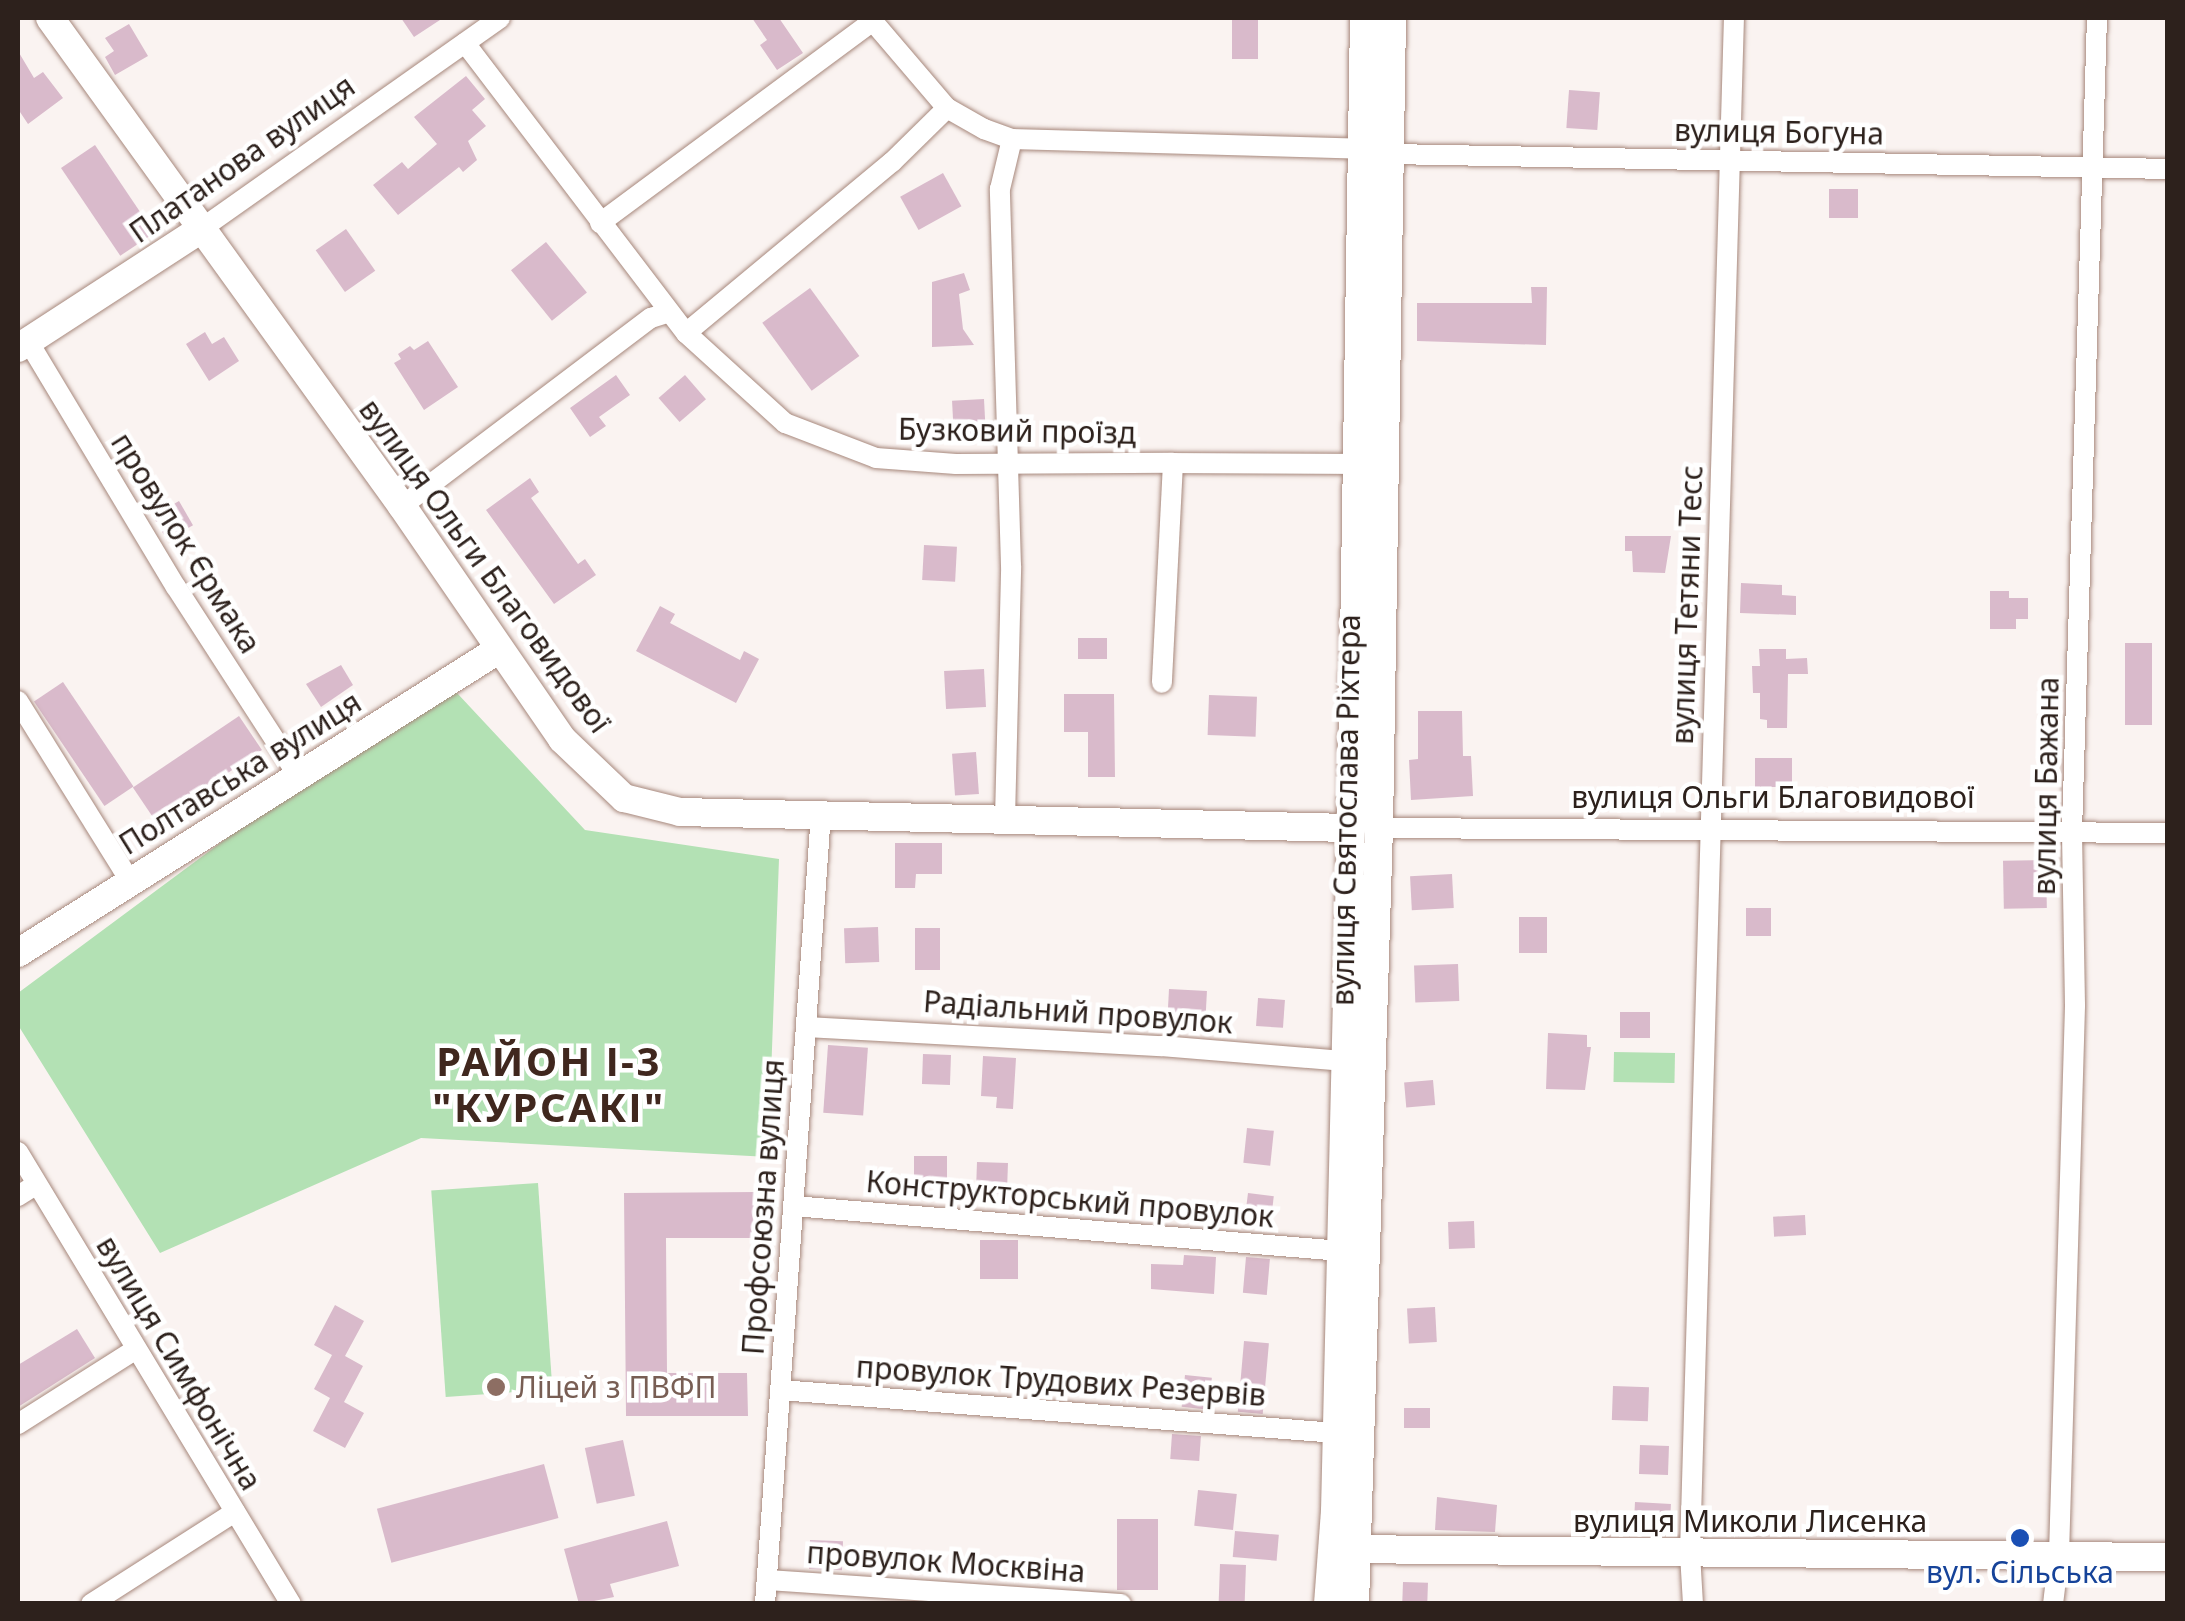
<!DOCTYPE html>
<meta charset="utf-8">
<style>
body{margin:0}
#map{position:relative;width:2185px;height:1621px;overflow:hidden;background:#faf3f1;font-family:"Noto Sans",sans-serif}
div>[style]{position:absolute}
.green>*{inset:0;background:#b3e1b4;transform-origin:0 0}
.building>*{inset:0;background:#d9bacb;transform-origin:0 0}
.roads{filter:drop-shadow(0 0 2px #a7887c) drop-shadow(0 0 2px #a7887c)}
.street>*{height:20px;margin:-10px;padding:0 10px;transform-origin:10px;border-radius:10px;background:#fff}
.secondary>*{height:28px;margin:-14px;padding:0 14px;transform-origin:14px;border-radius:14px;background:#fff}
.dots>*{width:28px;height:28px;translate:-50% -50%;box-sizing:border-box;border:5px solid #fff;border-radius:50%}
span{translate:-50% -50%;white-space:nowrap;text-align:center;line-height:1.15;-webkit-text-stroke:9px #fff;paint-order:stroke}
.street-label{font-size:30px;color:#2d211c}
.education-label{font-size:30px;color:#785e54}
.left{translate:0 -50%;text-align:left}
.transit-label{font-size:30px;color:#164399}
.district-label{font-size:40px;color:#40271e;font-weight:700;letter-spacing:2.5px}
.frame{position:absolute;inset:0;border:20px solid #2d211c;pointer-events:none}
</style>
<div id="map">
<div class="green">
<i style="clip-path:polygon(443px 678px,585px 830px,779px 859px,768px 1157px,421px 1138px,160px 1253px,18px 1025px,18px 993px)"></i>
<i style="left:1614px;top:1052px;width:61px;height:30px;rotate:1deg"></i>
<i style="left:538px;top:1183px;width:207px;height:107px;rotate:86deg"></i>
</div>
<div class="building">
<i style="clip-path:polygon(401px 18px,443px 18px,414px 37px)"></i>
<i style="clip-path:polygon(752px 18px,779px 18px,803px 53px,777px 70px,760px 45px,767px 40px)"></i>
<i style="left:1232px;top:18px;width:26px;height:41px"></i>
<i style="clip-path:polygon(129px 24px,148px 56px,115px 75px,105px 57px,114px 51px,105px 38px)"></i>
<i style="clip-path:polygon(18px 51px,34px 78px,43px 72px,63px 98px,28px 124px,18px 109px)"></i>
<i style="clip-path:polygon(466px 76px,485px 99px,472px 110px,486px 126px,468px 141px,477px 160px,463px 172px,459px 167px,398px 215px,373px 185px,402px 162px,408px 169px,437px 144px,414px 117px)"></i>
<i style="left:1569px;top:90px;width:31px;height:38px;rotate:4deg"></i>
<i style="left:95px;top:145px;width:106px;height:41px;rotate:56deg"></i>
<i style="left:943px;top:173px;width:38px;height:49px;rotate:61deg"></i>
<i style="left:1829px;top:189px;width:29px;height:29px"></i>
<i style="left:346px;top:229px;width:51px;height:37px;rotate:55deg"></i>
<i style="left:546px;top:242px;width:65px;height:45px;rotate:51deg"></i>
<i style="clip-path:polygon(964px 273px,970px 290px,959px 294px,963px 329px,974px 345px,932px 347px,932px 282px)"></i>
<i style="clip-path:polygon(1531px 287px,1547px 287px,1546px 345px,1417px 341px,1417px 303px,1532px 303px)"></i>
<i style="left:810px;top:288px;width:84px;height:59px;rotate:54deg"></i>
<i style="clip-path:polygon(205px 332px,212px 344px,224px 337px,239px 361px,209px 381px,186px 344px)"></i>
<i style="clip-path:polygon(428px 341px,458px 387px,424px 410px,394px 363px,401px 359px,398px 354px,410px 346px,414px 350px)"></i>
<i style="clip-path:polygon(616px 375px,630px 395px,599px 417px,606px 426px,590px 437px,570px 408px)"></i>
<i style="left:685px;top:375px;width:32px;height:35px;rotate:49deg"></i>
<i style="left:984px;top:399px;width:36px;height:32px;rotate:87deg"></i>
<i style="clip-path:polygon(530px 478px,539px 492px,531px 498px,578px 564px,585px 559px,596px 575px,554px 604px,486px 510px)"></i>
<i style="left:179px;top:501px;width:28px;height:30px;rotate:60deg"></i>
<i style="clip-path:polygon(1625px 536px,1671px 536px,1665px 573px,1633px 572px,1632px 551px,1625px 551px)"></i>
<i style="left:924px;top:545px;width:33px;height:35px;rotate:3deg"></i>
<i style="clip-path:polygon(1741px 583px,1782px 585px,1782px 595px,1796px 596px,1796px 615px,1740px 613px)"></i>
<i style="clip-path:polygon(1990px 591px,2009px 591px,2009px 598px,2028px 598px,2028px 619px,2016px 619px,2016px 629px,1990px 629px)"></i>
<i style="clip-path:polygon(660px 606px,675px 614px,670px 623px,740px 660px,744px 651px,759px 659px,736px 703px,636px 651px)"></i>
<i style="left:1078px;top:638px;width:29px;height:21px"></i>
<i style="left:2125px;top:643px;width:27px;height:82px"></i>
<i style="clip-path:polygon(1759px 649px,1786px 649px,1786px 659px,1807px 658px,1808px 674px,1788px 674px,1787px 728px,1767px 728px,1767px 720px,1760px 719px,1760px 693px,1753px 693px,1752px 666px,1760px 666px)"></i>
<i style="clip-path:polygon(341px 665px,353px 685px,321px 707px,306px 684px)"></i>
<i style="left:984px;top:669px;width:38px;height:40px;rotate:87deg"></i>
<i style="left:63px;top:682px;width:126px;height:35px;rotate:56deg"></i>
<i style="clip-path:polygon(1064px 694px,1114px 694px,1115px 777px,1088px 777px,1088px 732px,1064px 732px)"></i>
<i style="left:1209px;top:695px;width:48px;height:40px;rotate:2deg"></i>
<i style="clip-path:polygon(1418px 711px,1462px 711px,1463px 756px,1471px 756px,1473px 796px,1411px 800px,1409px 760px,1418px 759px)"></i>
<i style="left:239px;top:716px;width:41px;height:128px;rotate:56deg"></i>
<i style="left:976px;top:752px;width:42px;height:24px;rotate:86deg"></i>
<i style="left:1755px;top:758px;width:37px;height:29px"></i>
<i style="clip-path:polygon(895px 843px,942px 843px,942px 874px,916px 874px,915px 888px,895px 888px)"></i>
<i style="left:2046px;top:860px;width:48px;height:43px;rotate:89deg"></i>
<i style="left:1452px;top:874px;width:34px;height:42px;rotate:87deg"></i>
<i style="left:1746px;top:908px;width:25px;height:28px"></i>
<i style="left:1519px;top:917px;width:28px;height:36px"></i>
<i style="left:878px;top:927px;width:35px;height:34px;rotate:88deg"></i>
<i style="left:915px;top:928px;width:25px;height:42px"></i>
<i style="left:1458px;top:964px;width:37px;height:44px;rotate:88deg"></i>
<i style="left:1169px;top:989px;width:38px;height:35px;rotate:3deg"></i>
<i style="left:1258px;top:998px;width:27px;height:28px;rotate:4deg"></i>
<i style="left:1620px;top:1012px;width:30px;height:26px"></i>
<i style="clip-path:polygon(1548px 1033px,1587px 1035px,1587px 1047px,1591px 1047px,1585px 1090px,1546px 1089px)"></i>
<i style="left:828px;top:1045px;width:40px;height:68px;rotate:4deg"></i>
<i style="left:923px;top:1054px;width:28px;height:30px;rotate:2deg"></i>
<i style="clip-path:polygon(983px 1056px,1016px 1058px,1013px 1109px,996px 1108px,997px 1097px,981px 1096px)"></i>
<i style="left:1433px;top:1080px;width:25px;height:29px;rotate:85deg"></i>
<i style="left:1247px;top:1128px;width:27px;height:35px;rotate:6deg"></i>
<i style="left:947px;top:1156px;width:31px;height:33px;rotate:90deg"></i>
<i style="left:977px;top:1162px;width:31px;height:31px;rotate:2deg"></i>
<i style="clip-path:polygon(756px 1192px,756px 1238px,666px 1238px,667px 1373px,747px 1373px,748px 1416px,626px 1416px,624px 1193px)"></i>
<i style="left:1248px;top:1193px;width:26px;height:21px;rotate:7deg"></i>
<i style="left:1805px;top:1215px;width:20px;height:32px;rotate:87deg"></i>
<i style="left:1474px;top:1221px;width:27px;height:26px;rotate:88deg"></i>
<i style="left:980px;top:1240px;width:38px;height:39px"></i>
<i style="clip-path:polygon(1184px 1255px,1216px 1257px,1214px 1294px,1151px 1289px,1151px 1264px,1183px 1265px)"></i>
<i style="left:1246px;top:1257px;width:24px;height:36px;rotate:5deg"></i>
<i style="clip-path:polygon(335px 1305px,364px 1321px,345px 1356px,363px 1366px,344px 1402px,364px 1413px,345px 1448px,313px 1431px,330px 1398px,314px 1389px,332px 1355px,314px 1345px)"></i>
<i style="left:1435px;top:1307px;width:35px;height:28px;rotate:87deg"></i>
<i style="clip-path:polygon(77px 1329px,95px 1358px,18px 1407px,18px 1365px)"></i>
<i style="left:1244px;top:1341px;width:25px;height:71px;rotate:5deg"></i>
<i style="left:1185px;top:1375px;width:27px;height:32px;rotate:6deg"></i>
<i style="left:1613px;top:1386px;width:36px;height:34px;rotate:2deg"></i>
<i style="left:1404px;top:1408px;width:26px;height:20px"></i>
<i style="left:1172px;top:1434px;width:29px;height:25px;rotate:4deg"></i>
<i style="left:623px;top:1440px;width:57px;height:39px;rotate:78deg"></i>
<i style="left:1640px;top:1445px;width:29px;height:29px;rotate:2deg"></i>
<i style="left:544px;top:1464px;width:56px;height:173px;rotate:75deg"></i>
<i style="left:1198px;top:1490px;width:39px;height:36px;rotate:6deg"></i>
<i style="clip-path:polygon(1437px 1497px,1497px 1505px,1495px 1532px,1435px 1530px)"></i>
<i style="left:1635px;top:1502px;width:36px;height:25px;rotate:3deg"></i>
<i style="left:1117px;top:1519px;width:41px;height:71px"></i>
<i style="clip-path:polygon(667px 1521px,679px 1566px,610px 1584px,614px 1597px,579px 1604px,564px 1549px)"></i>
<i style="left:1235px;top:1531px;width:44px;height:26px;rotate:5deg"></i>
<i style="left:810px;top:1540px;width:33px;height:29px;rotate:2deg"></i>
<i style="left:1220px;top:1564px;width:26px;height:37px;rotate:2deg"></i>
<i style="left:1403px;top:1582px;width:25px;height:22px;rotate:2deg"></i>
</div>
<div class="roads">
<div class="street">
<i style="left:870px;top:18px;width:118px;rotate:49.5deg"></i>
<i style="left:947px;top:108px;width:43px;rotate:29.6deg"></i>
<i style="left:984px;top:129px;width:30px;rotate:20deg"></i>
<i style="left:1012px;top:139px;width:350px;rotate:1.6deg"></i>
<i style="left:465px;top:43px;width:365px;rotate:52.7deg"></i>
<i style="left:686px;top:333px;width:134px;rotate:42.3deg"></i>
<i style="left:785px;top:423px;width:97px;rotate:21deg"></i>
<i style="left:876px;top:458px;width:80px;rotate:4.3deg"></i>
<i style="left:956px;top:464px;width:217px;rotate:-0.3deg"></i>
<i style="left:1173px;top:463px;width:220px;rotate:92.9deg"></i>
<i style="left:1390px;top:154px;width:778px;rotate:1.1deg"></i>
<i style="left:600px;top:223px;width:340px;rotate:-36.5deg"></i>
<i style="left:201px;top:229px;width:366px;rotate:-35.2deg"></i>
<i style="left:686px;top:333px;width:268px;rotate:-39.7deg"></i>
<i style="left:892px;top:162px;width:77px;rotate:-44.5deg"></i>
<i style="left:28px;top:341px;width:287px;rotate:59deg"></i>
<i style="left:176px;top:587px;width:223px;rotate:57.1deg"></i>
<i style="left:1173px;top:463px;width:184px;rotate:0.3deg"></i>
<i style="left:402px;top:506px;width:312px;rotate:-37.1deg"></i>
<i style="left:651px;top:318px;width:19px;rotate:-18deg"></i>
<i style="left:18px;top:701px;width:212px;rotate:58.1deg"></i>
<i style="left:1005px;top:819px;width:253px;rotate:-88.6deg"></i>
<i style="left:1011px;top:566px;width:377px;rotate:-91.7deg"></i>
<i style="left:1000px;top:189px;width:51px;rotate:-76.5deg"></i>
<i style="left:1379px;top:828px;width:789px;rotate:0.36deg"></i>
<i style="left:806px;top:1027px;width:356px;rotate:3.1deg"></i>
<i style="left:1161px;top:1046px;width:185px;rotate:4.7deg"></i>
<i style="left:18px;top:1152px;width:528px;rotate:58.87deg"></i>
<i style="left:18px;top:1196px;width:22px;rotate:-32deg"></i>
<i style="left:793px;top:1206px;width:550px;rotate:4.69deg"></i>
<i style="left:780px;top:1390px;width:558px;rotate:4.42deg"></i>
<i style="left:18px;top:1424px;width:140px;rotate:-32.4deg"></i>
<i style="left:767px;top:1580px;width:355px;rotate:3.9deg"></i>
<i style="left:91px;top:1604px;width:171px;rotate:-32.6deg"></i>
<i style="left:765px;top:1604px;width:792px;rotate:-85.95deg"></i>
<i style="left:1693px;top:1604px;width:51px;rotate:-93.4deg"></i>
<i style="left:1690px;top:1553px;width:1536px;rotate:-88.36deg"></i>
<i style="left:2053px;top:1604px;width:49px;rotate:-83deg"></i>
<i style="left:2059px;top:1555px;width:550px;rotate:-88.33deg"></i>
<i style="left:2075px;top:1005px;width:174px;rotate:-91deg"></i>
<i style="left:2072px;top:831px;width:813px;rotate:-88.24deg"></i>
</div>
<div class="secondary">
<i style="left:50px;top:18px;width:602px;rotate:54.2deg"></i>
<i style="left:402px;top:506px;width:283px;rotate:55.5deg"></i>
<i style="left:562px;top:739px;width:86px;rotate:43.6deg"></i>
<i style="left:624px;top:798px;width:58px;rotate:14deg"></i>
<i style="left:680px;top:812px;width:671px;rotate:1.37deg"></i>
<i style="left:18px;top:348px;width:218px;rotate:-33deg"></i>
<i style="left:18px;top:953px;width:568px;rotate:-32.26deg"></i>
<i style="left:1344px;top:1549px;width:824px;rotate:0.56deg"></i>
<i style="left:1328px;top:1604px;width:93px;rotate:-85.7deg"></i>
<i style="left:1335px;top:1511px;width:683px;rotate:-88.66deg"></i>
<i style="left:1351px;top:828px;width:810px;rotate:-89.08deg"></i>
<i style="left:1355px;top:1604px;width:776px;rotate:-88.23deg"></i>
<i style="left:1379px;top:828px;width:810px;rotate:-89.08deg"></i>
</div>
</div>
<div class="dots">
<i style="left:496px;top:1387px;background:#8d6e63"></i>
<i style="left:2020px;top:1538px;background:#1a4fb4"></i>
</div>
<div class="street-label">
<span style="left:1779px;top:132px;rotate:1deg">вулиця Богуна</span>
<span style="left:242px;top:159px;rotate:-35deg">Платанова вулиця</span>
<span style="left:1017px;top:431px;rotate:1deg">Бузковий проїзд</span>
<span style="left:186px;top:543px;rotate:58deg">провулок Єрмака</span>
<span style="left:485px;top:566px;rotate:54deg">вулиця Ольги Благовидової</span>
<span style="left:1687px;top:605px;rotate:-88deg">вулиця Тетяни Тесс</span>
<span style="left:240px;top:773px;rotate:-32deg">Полтавська вулиця</span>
<span style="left:2046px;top:786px;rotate:-89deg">вулиця Бажана</span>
<span style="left:1773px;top:797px">вулиця Ольги Благовидової</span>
<span style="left:1346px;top:810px;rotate:-89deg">вулиця Святослава Ріхтера</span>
<span style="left:1078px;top:1012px;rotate:4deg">Радіальний провулок</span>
<span style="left:1070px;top:1199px;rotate:5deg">Конструкторський провулок</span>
<span style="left:763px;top:1207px;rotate:-86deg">Профсоюзна вулиця</span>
<span style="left:179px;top:1363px;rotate:59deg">вулиця Симфонічна</span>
<span style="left:1061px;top:1381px;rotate:4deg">провулок Трудових Резервів</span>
<span style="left:1750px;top:1521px">вулиця Миколи Лисенка</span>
<span style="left:946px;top:1562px;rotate:4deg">провулок Москвіна</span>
</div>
<div class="education-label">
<span class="left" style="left:516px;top:1387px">Ліцей з ПВФП</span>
</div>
<div class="transit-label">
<span style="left:2020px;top:1572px">вул. Сiльська</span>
</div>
<div class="district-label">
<span style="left:549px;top:1084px">РАЙОН І-3<br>"КУРСАКІ"</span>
</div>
<div class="frame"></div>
</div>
